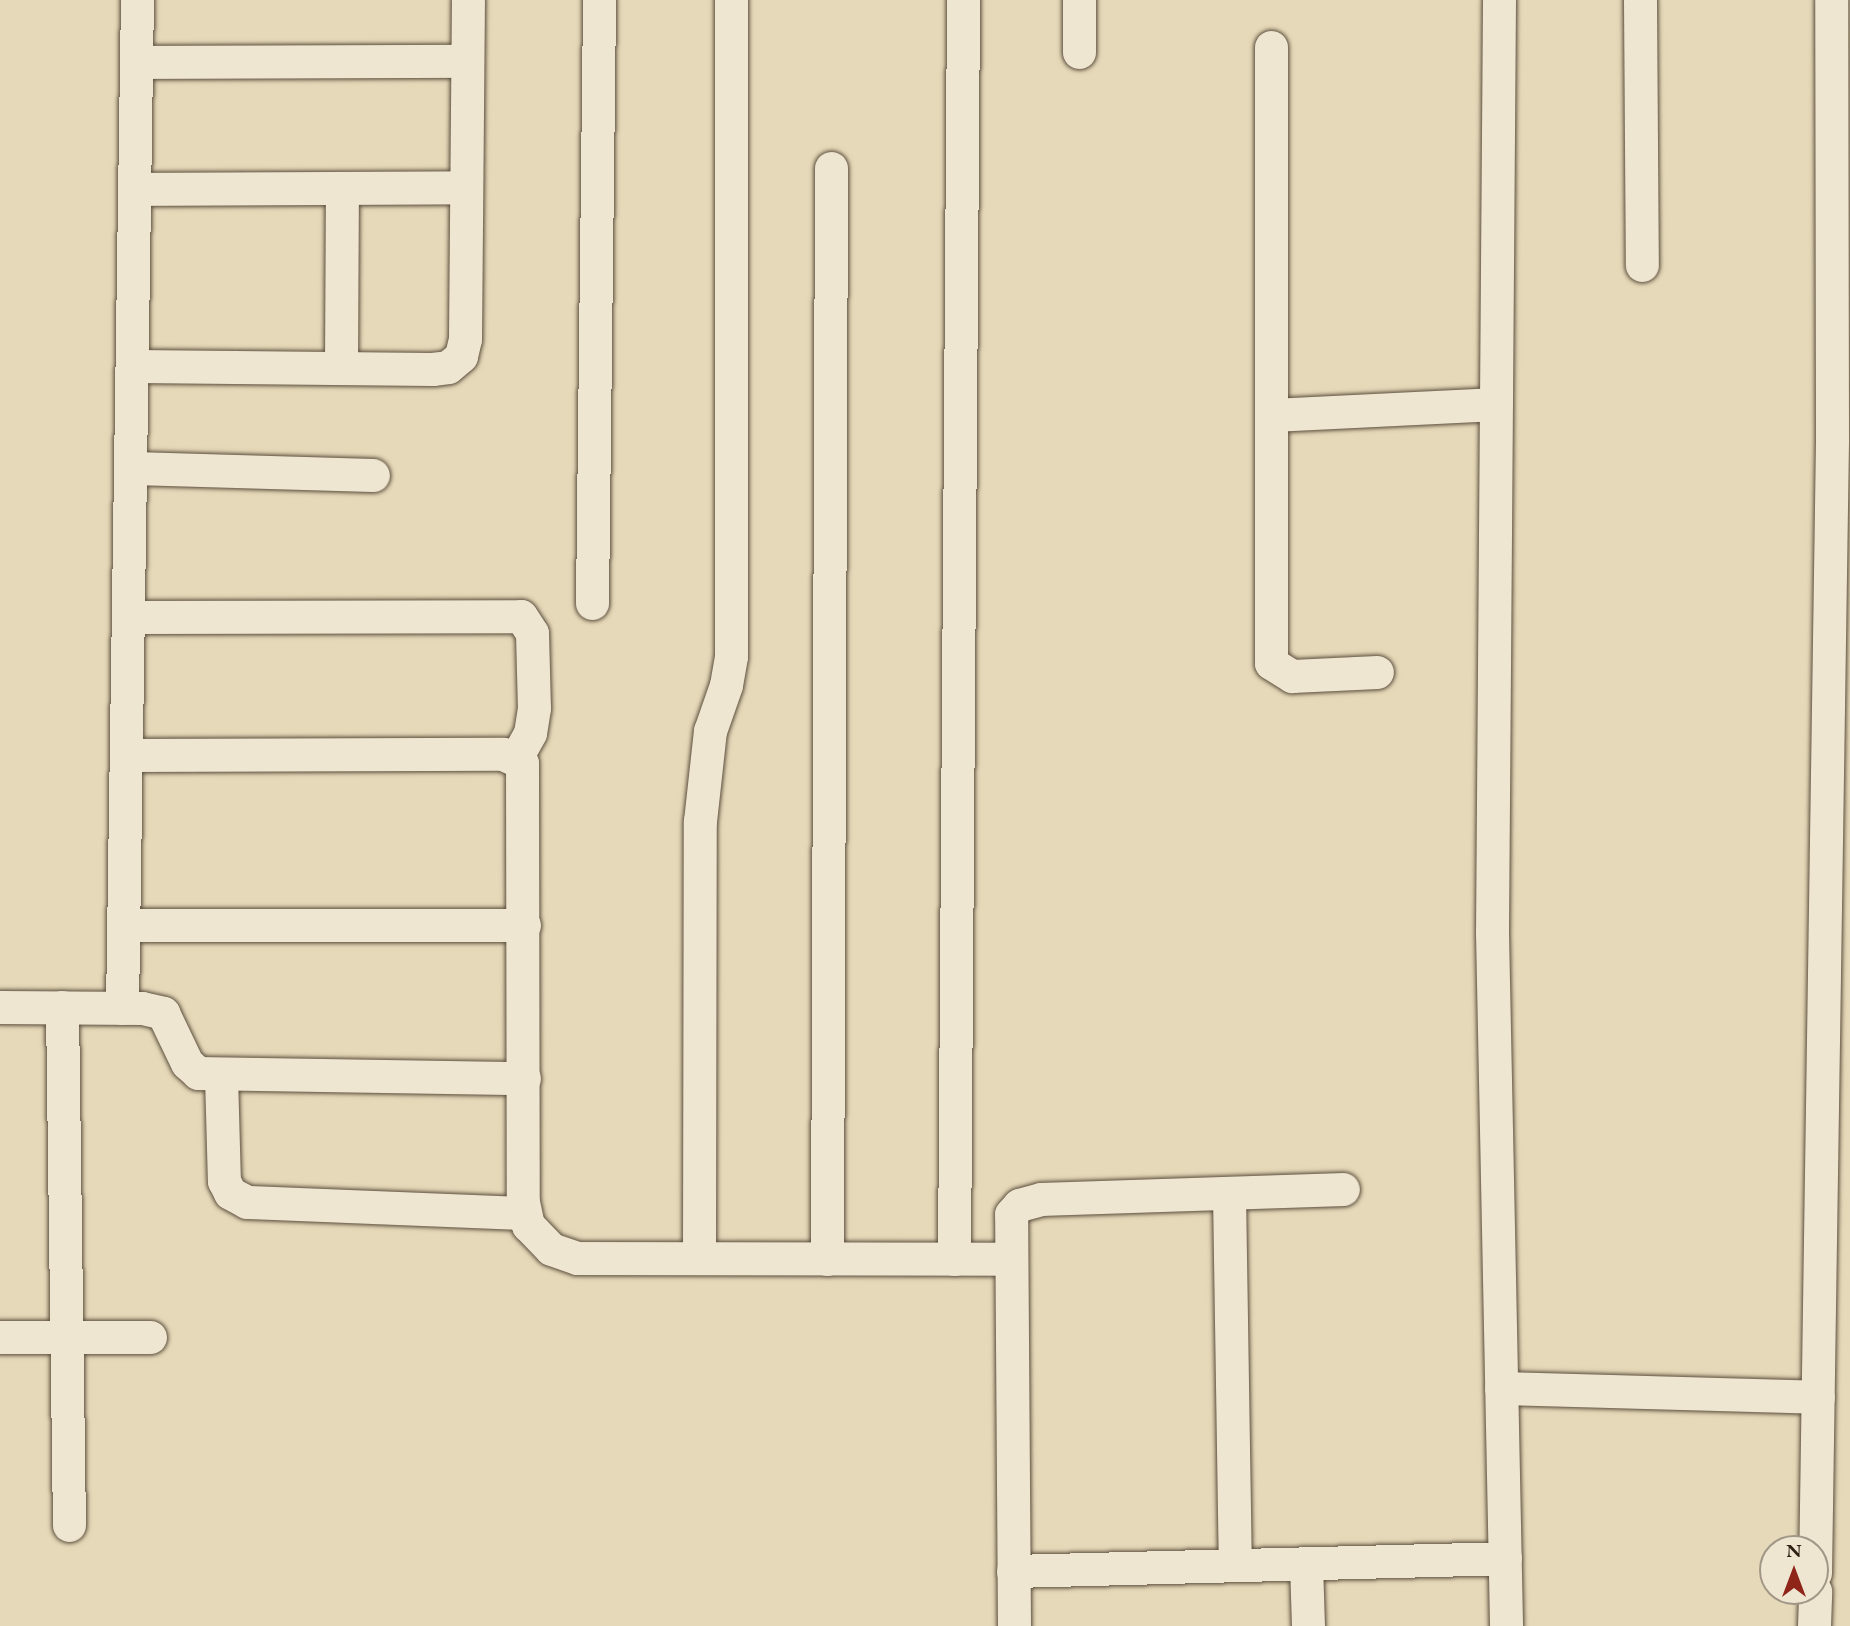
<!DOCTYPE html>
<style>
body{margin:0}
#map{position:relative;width:1850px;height:1626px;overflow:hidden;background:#e6d9b9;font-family:"EB Garamond",serif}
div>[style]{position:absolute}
.roads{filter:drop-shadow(0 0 2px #5c4f3d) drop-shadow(0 0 2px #5c4f3d)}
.minor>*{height:33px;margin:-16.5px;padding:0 16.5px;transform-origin:16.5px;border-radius:16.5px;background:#efe6d2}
span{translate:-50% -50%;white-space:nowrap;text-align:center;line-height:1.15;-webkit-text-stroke:5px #efe6d2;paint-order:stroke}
.north{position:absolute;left:1759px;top:1535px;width:70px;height:70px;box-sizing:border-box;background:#efe6d2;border:2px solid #a29786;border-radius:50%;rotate:0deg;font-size:19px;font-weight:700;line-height:28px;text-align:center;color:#2e2114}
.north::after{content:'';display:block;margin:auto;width:24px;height:32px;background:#8f2418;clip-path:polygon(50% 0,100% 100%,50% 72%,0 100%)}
</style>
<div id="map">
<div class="roads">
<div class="minor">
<i style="left:1499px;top:0;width:932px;rotate:90.43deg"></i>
<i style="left:1492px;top:932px;width:694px;rotate:88.84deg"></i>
<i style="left:1640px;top:0;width:265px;rotate:89.6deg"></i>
<i style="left:1271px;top:47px;width:616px;rotate:90deg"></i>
<i style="left:1271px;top:663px;width:25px;rotate:32deg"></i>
<i style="left:1292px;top:676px;width:85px;rotate:-2.7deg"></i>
<i style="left:1079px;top:52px;width:52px;rotate:-90deg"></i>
<i style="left:137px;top:62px;width:330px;rotate:-0.2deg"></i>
<i style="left:137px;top:189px;width:329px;rotate:-0.3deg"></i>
<i style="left:135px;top:366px;width:297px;rotate:0.6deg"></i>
<i style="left:432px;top:369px;width:16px;rotate:-7deg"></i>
<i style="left:448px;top:367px;width:17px;rotate:-40deg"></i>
<i style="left:461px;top:356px;width:17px;rotate:-77deg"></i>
<i style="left:465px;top:339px;width:339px;rotate:-89.5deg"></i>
<i style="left:341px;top:368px;width:180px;rotate:-89.7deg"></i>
<i style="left:1273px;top:415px;width:223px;rotate:-2.8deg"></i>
<i style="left:133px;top:468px;width:240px;rotate:1.7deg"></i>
<i style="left:592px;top:603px;width:603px;rotate:-89.33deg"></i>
<i style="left:130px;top:617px;width:391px;rotate:-0.1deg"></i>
<i style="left:521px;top:616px;width:20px;rotate:57deg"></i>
<i style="left:532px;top:633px;width:75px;rotate:88.5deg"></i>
<i style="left:534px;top:708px;width:25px;rotate:99deg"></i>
<i style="left:530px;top:733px;width:29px;rotate:119deg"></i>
<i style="left:127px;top:755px;width:376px;rotate:-0.2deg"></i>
<i style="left:503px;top:754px;width:21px;rotate:25deg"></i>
<i style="left:522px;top:763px;width:439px;rotate:89.9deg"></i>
<i style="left:523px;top:1202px;width:24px;rotate:78deg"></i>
<i style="left:528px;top:1225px;width:33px;rotate:46deg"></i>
<i style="left:551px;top:1249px;width:28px;rotate:19deg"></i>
<i style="left:577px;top:1258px;width:432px;rotate:0.1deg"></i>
<i style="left:123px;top:925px;width:401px"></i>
<i style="left:0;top:1007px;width:142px;rotate:0.4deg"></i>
<i style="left:142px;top:1008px;width:22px;rotate:13deg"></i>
<i style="left:163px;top:1013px;width:55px;rotate:64.4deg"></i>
<i style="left:187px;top:1063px;width:15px;rotate:42deg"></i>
<i style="left:198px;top:1073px;width:326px;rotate:0.9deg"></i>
<i style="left:62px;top:1007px;width:518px;rotate:89.23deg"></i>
<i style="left:122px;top:1008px;width:1008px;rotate:-89.15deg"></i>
<i style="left:221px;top:1076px;width:105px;rotate:88.4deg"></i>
<i style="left:224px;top:1181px;width:13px;rotate:63deg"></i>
<i style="left:230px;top:1193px;width:19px;rotate:28deg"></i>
<i style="left:247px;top:1202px;width:277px;rotate:2.3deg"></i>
<i style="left:1229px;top:1193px;width:372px;rotate:89.1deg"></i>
<i style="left:699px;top:1258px;width:437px;rotate:-89.9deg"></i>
<i style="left:700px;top:821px;width:91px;rotate:-83.7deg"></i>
<i style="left:710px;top:731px;width:49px;rotate:-70.8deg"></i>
<i style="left:726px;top:685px;width:29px;rotate:-80deg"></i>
<i style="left:731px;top:656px;width:656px;rotate:-90deg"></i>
<i style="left:827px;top:1259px;width:1091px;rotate:-89.79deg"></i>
<i style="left:954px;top:1259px;width:1259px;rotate:-89.59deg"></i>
<i style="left:0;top:1337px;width:150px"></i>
<i style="left:1501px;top:1388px;width:317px;rotate:1.6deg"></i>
<i style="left:1306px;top:1563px;width:63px;rotate:88.2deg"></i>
<i style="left:1013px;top:1571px;width:492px;rotate:-1.5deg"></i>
<i style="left:1815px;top:1573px;width:1133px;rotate:-89.14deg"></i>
<i style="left:1832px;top:440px;width:440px;rotate:-90.1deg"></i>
<i style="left:1014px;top:1626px;width:412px;rotate:-90.4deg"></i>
<i style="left:1011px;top:1214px;width:12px;rotate:-48deg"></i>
<i style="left:1019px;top:1205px;width:23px;rotate:-15deg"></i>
<i style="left:1041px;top:1199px;width:302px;rotate:-1.9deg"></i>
<i style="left:1814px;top:1626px;width:35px;rotate:-88deg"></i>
</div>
</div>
<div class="north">N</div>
</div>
